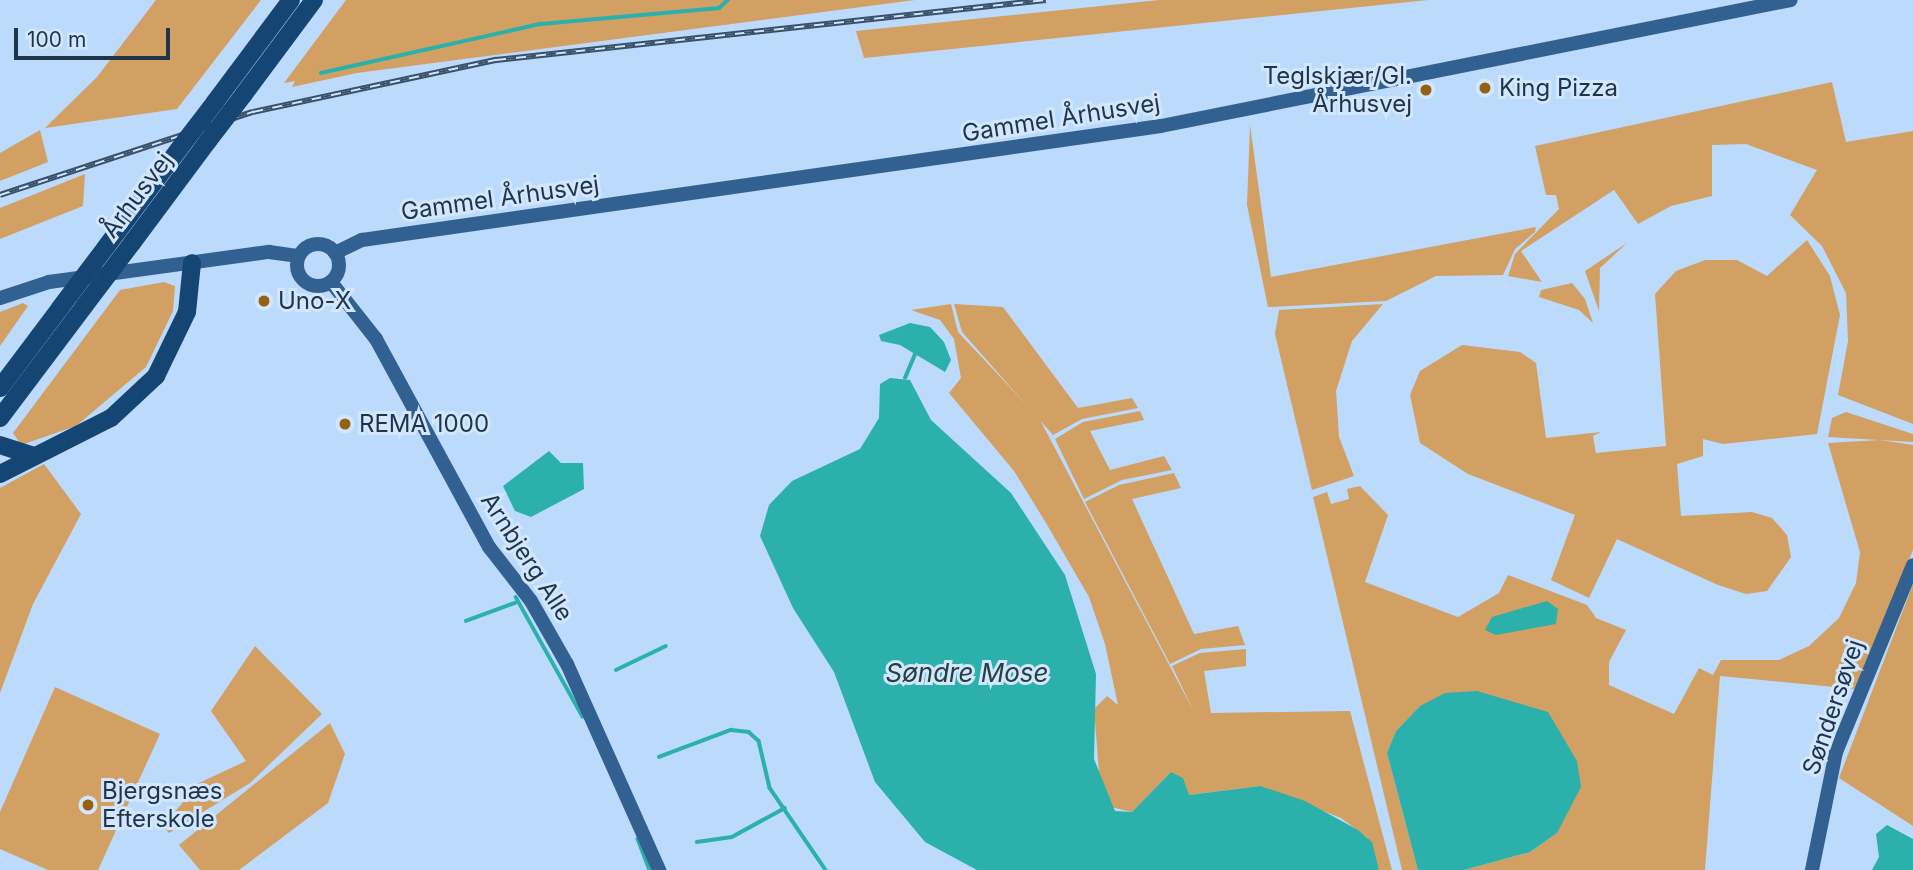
<!DOCTYPE html>
<meta charset="utf-8">
<style>
body{margin:0}
#map{position:relative;width:1913px;height:870px;overflow:hidden;background:#bbdafc;font-family:Inter,sans-serif}
div>[style]{position:absolute}
.green>*{inset:0;background:#d2a062}
.water>*{inset:0;background:#2cb0ab}
.stream>*{height:3.5px;margin:-1.75px;padding:0 1.75px;transform-origin:1.75px;border-radius:1.75px;background:#2cb0ab}
.secondary>*{height:14px;margin:-7px;padding:0 7px;transform-origin:7px;border-radius:7px;background:#326191}
.secondary>.ring{margin:-7px;padding:0;box-sizing:content-box;background:none;border:14px solid #326191;border-radius:50%}
.primary>*{height:18px;margin:-9px;padding:0 9px;transform-origin:9px;border-radius:9px;background:#154572}
.rail>*{height:6px;margin-top:-3px;transform-origin:0;background:repeating-linear-gradient(90deg,#d2e6fd 0 10px,#3a5068 0 20px);box-sizing:border-box;border-block:2px solid #3a5068}
.primary-bridge>*{height:18px;margin:-9px;padding:0 9px;transform-origin:9px;border-radius:9px;background:#154572}
.dots>*{width:19px;height:19px;translate:-50% -50%;box-sizing:border-box;border:4px solid #d2e6fd;border-radius:50%}
span{translate:-50% -50%;white-space:nowrap;text-align:center;line-height:1.15;-webkit-text-stroke:6px #d2e6fd;paint-order:stroke}
.poi-label{font-size:24px;color:#1f344a}
.right{translate:-100% -50%;text-align:right}
.left{translate:0 -50%;text-align:left}
.street-label{font-size:24px;color:#1f344a}
.water-label{font-size:26px;color:#25403f;font-style:italic}
.scale{position:absolute;left:14px;top:28px;width:156px;height:32px;box-sizing:border-box;border:4px solid #1f344a;border-top:0;padding-left:9px;font-size:21px;line-height:24px;white-space:nowrap;color:#1f344a;-webkit-text-stroke:5px #d2e6fd;paint-order:stroke}
</style>
<div id="map">
<div class="green">
<i style="clip-path:polygon(156px 0,261px 0,177px 109px,45px 128px,97px 77px)"></i>
<i style="clip-path:polygon(346px 0,915px 0,357px 73px,292px 87px,295px 81px,284px 83px)"></i>
<i style="clip-path:polygon(1159px 0,1428px 0,864px 58px,856px 31px)"></i>
<i style="clip-path:polygon(1832px 82px,1846px 142px,1913px 131px,1913px 424px,1838px 395px,1848px 341px,1846px 293px,1822px 246px,1790px 215px,1817px 170px,1746px 144px,1712px 145px,1712px 196px,1671px 206px,1638px 224px,1614px 190px,1521px 251px,1542px 282px,1508px 276px,1515px 254px,1559px 209px,1556px 195px,1546px 195px,1535px 146px)"></i>
<i style="clip-path:polygon(1250px 125px,1271px 277px,1536px 227px,1535px 232px,1515px 249px,1503px 275px,1436px 276px,1386px 301px,1268px 307px,1247px 205px)"></i>
<i style="clip-path:polygon(40px 130px,48px 162px,0 181px,0 153px)"></i>
<i style="clip-path:polygon(85px 174px,83px 206px,0 239px,0 208px)"></i>
<i style="clip-path:polygon(1807px 240px,1830px 276px,1840px 315px,1817px 434px,1723px 444px,1703px 439px,1703px 456px,1677px 464px,1681px 516px,1752px 512px,1772px 518px,1787px 535px,1791px 557px,1767px 591px,1746px 594px,1718px 585px,1617px 539px,1589px 598px,1551px 580px,1575px 515px,1468px 474px,1420px 443px,1410px 395px,1420px 371px,1462px 345px,1520px 352px,1536px 363px,1546px 438px,1601px 432px,1593px 436px,1596px 453px,1666px 446px,1655px 294px,1676px 271px,1705px 260px,1737px 260px,1767px 276px)"></i>
<i style="clip-path:polygon(1627px 243px,1600px 268px,1599px 311px,1585px 271px)"></i>
<i style="clip-path:polygon(164px 282px,175px 286px,173px 311px,146px 367px,76px 426px,21px 445px,13px 433px,120px 290px)"></i>
<i style="clip-path:polygon(1572px 283px,1585px 299px,1593px 323px,1579px 310px,1539px 297px,1541px 290px)"></i>
<i style="clip-path:polygon(23px 303px,28px 306px,0 346px,0 312px)"></i>
<i style="clip-path:polygon(951px 304px,958px 332px,1039px 418px,1194px 712px,1172px 666px,1200px 653px,1246px 649px,1246px 666px,1204px 671px,1211px 713px,1350px 711px,1392px 870px,1379px 870px,1368px 838px,1341px 818px,1260px 786px,1189px 795px,1171px 772px,1132px 812px,1111px 807px,1100px 784px,1094px 709px,1107px 696px,1118px 705px,1105px 644px,1089px 597px,1046px 523px,1014px 471px,949px 393px,961px 378px,954px 339px,940px 320px,911px 310px)"></i>
<i style="clip-path:polygon(954px 304px,1003px 307px,1078px 408px,1132px 398px,1138px 408px,1082px 419px,1053px 435px,962px 332px)"></i>
<i style="clip-path:polygon(1383px 304px,1352px 341px,1336px 391px,1339px 437px,1354px 476px,1312px 490px,1275px 334px,1279px 310px)"></i>
<i style="clip-path:polygon(1140px 411px,1144px 420px,1090px 431px,1110px 470px,1164px 456px,1172px 470px,1122px 480px,1084px 499px,1055px 439px,1083px 422px)"></i>
<i style="clip-path:polygon(1846px 412px,1913px 434px,1913px 442px,1828px 437px,1832px 418px)"></i>
<i style="clip-path:polygon(1880px 440px,1913px 445px,1913px 550px,1855px 689px,1720px 676px,1705px 870px,1464px 870px,1530px 852px,1557px 833px,1420px 706px,1396px 731px,1387px 753px,1418px 870px,1402px 870px,1313px 497px,1327px 492px,1331px 504px,1349px 499px,1347px 489px,1360px 486px,1388px 515px,1365px 582px,1458px 617px,1499px 593px,1508px 575px,1587px 605px,1596px 618px,1626px 630px,1609px 662px,1609px 685px,1674px 714px,1699px 668px,1713px 675px,1721px 660px,1779px 660px,1809px 646px,1839px 618px,1856px 583px,1860px 552px,1828px 443px)"></i>
<i style="clip-path:polygon(44px 464px,81px 514px,33px 604px,0 693px,0 488px)"></i>
<i style="clip-path:polygon(1174px 473px,1181px 488px,1132px 499px,1194px 634px,1238px 626px,1245px 645px,1201px 649px,1170px 664px,1085px 502px,1119px 485px)"></i>
<i style="clip-path:polygon(1913px 584px,1913px 826px,1839px 778px)"></i>
<i style="clip-path:polygon(255px 646px,322px 714px,250px 783px,169px 833px,163px 826px,199px 783px,246px 761px,211px 711px)"></i>
<i style="clip-path:polygon(55px 687px,160px 734px,98px 870px,48px 870px,0 849px,0 812px)"></i>
<i style="clip-path:polygon(330px 723px,345px 754px,328px 803px,239px 870px,200px 870px,179px 845px)"></i>
</div>
<div class="water">
<i style="clip-path:polygon(910px 323px,930px 327px,944px 342px,951px 360px,945px 372px,900px 345px,881px 341px,879px 335px)"></i>
<i style="clip-path:polygon(890px 378px,910px 380px,931px 420px,1011px 493px,1065px 575px,1096px 674px,1094px 759px,1115px 811px,1132px 812px,1171px 772px,1183px 778px,1189px 795px,1260px 786px,1305px 801px,1358px 830px,1372px 842px,1379px 870px,977px 870px,925px 842px,875px 782px,834px 672px,793px 608px,760px 536px,769px 505px,792px 481px,860px 449px,879px 418px,880px 384px)"></i>
<i style="clip-path:polygon(549px 451px,561px 463px,583px 463px,584px 489px,531px 517px,515px 511px,503px 486px)"></i>
<i style="clip-path:polygon(1547px 601px,1558px 609px,1556px 624px,1496px 635px,1485px 630px,1492px 617px)"></i>
<i style="clip-path:polygon(1477px 691px,1548px 712px,1577px 761px,1581px 787px,1557px 833px,1530px 852px,1464px 870px,1418px 870px,1387px 753px,1396px 731px,1420px 706px,1445px 693px)"></i>
<i style="clip-path:polygon(1887px 825px,1913px 839px,1913px 870px,1872px 870px,1879px 857px,1876px 834px)"></i>
</div>
<div class="stream">
<i style="left:321px;top:73px;width:225px;rotate:-12.6deg"></i>
<i style="left:541px;top:24px;width:179px;rotate:-5.1deg"></i>
<i style="left:719px;top:8px;width:12px;rotate:-42deg"></i>
<i style="left:905px;top:378px;width:28px;rotate:-67deg"></i>
<i style="left:516px;top:597px;width:137px;rotate:60.8deg"></i>
<i style="left:466px;top:621px;width:52px;rotate:-20.2deg"></i>
<i style="left:616px;top:670px;width:55px;rotate:-25.6deg"></i>
<i style="left:659px;top:757px;width:77px;rotate:-20.6deg"></i>
<i style="left:731px;top:730px;width:18px;rotate:6deg"></i>
<i style="left:749px;top:732px;width:13px;rotate:42deg"></i>
<i style="left:759px;top:741px;width:48px;rotate:76.8deg"></i>
<i style="left:770px;top:788px;width:99px;rotate:55.7deg"></i>
<i style="left:638px;top:839px;width:33px;rotate:69deg"></i>
<i style="left:697px;top:842px;width:35px;rotate:-8deg"></i>
<i style="left:732px;top:837px;width:60px;rotate:-28.7deg"></i>
</div>
<div class="secondary">
<i class="ring" style="left:297px;top:244px;width:28px;height:28px"></i>
<i style="left:335px;top:253px;width:30px;rotate:-26deg"></i>
<i style="left:362px;top:240px;width:807px;rotate:-8.12deg"></i>
<i style="left:1161px;top:126px;width:642px;rotate:-11.31deg"></i>
<i style="left:331px;top:282px;width:73px;rotate:51.7deg"></i>
<i style="left:376px;top:339px;width:237px;rotate:61.5deg"></i>
<i style="left:489px;top:547px;width:68px;rotate:52.1deg"></i>
<i style="left:531px;top:601px;width:73px;rotate:60.3deg"></i>
<i style="left:567px;top:664px;width:226px;rotate:65.9deg"></i>
<i style="left:0;top:298px;width:52px;rotate:-18.1deg"></i>
<i style="left:49px;top:282px;width:222px;rotate:-7.8deg"></i>
<i style="left:269px;top:252px;width:30px;rotate:8deg"></i>
<i style="left:1812px;top:870px;width:120px;rotate:-78.5deg"></i>
<i style="left:1836px;top:752px;width:202px;rotate:-67.6deg"></i>
</div>
<div class="primary">
<i style="left:244px;top:94px;width:117px;rotate:-53.3deg"></i>
<i style="left:215px;top:102px;width:127px;rotate:-53.3deg"></i>
<i style="left:132px;top:243px;width:127px;rotate:-53.3deg"></i>
<i style="left:106px;top:247px;width:122px;rotate:-53.3deg"></i>
<i style="left:0;top:388px;width:100px;rotate:-53.1deg"></i>
<i style="left:0;top:418px;width:141px;rotate:-53deg"></i>
<i style="left:0;top:445px;width:36px;rotate:18deg"></i>
<i style="left:0;top:474px;width:124px;rotate:-26.8deg"></i>
<i style="left:111px;top:418px;width:62px;rotate:-43deg"></i>
<i style="left:156px;top:376px;width:71px;rotate:-64.2deg"></i>
<i style="left:187px;top:312px;width:49px;rotate:-84.2deg"></i>
</div>
<div class="rail">
<i style="left:0;top:195px;width:266px;rotate:-18.2deg"></i>
<i style="left:253px;top:112px;width:249px;rotate:-12.1deg"></i>
<i style="left:496px;top:60px;width:553px;rotate:-6.23deg"></i>
</div>
<div class="primary-bridge">
<i style="left:208px;top:141px;width:59px;rotate:-52.5deg"></i>
<i style="left:179px;top:149px;width:59px;rotate:-52.5deg"></i>
<i style="left:85px;top:305px;width:78px;rotate:-52.8deg"></i>
<i style="left:60px;top:308px;width:76px;rotate:-53deg"></i>
</div>
<div class="dots">
<i style="left:1485px;top:88px;background:#946113"></i>
<i style="left:1426px;top:90px;background:#946113"></i>
<i style="left:264px;top:301px;background:#946113"></i>
<i style="left:345px;top:424px;background:#946113"></i>
<i style="left:88px;top:805px;background:#946113"></i>
</div>
<div class="poi-label">
<span class="right" style="left:1412px;top:90px">Teglskjær/Gl.<br>Århusvej</span>
<span class="left" style="left:1499px;top:88px">King Pizza</span>
<span class="left" style="left:278px;top:301px">Uno-X</span>
<span class="left" style="left:359px;top:424px">REMA 1000</span>
<span class="left" style="left:102px;top:805px">Bjergsnæs<br>Efterskole</span>
</div>
<div class="street-label">
<span style="left:1061px;top:118px;rotate:-9deg">Gammel Århusvej</span>
<span style="left:137px;top:195px;rotate:-53deg">Århusvej</span>
<span style="left:500px;top:198px;rotate:-8deg">Gammel Århusvej</span>
<span style="left:527px;top:557px;rotate:57deg">Arnbjerg Alle</span>
<span style="left:1833px;top:707px;rotate:-71deg">Søndersøvej</span>
</div>
<div class="water-label">
<span style="left:967px;top:673px">Søndre Mose</span>
</div>
<div class="scale">100 m</div>
</div>
